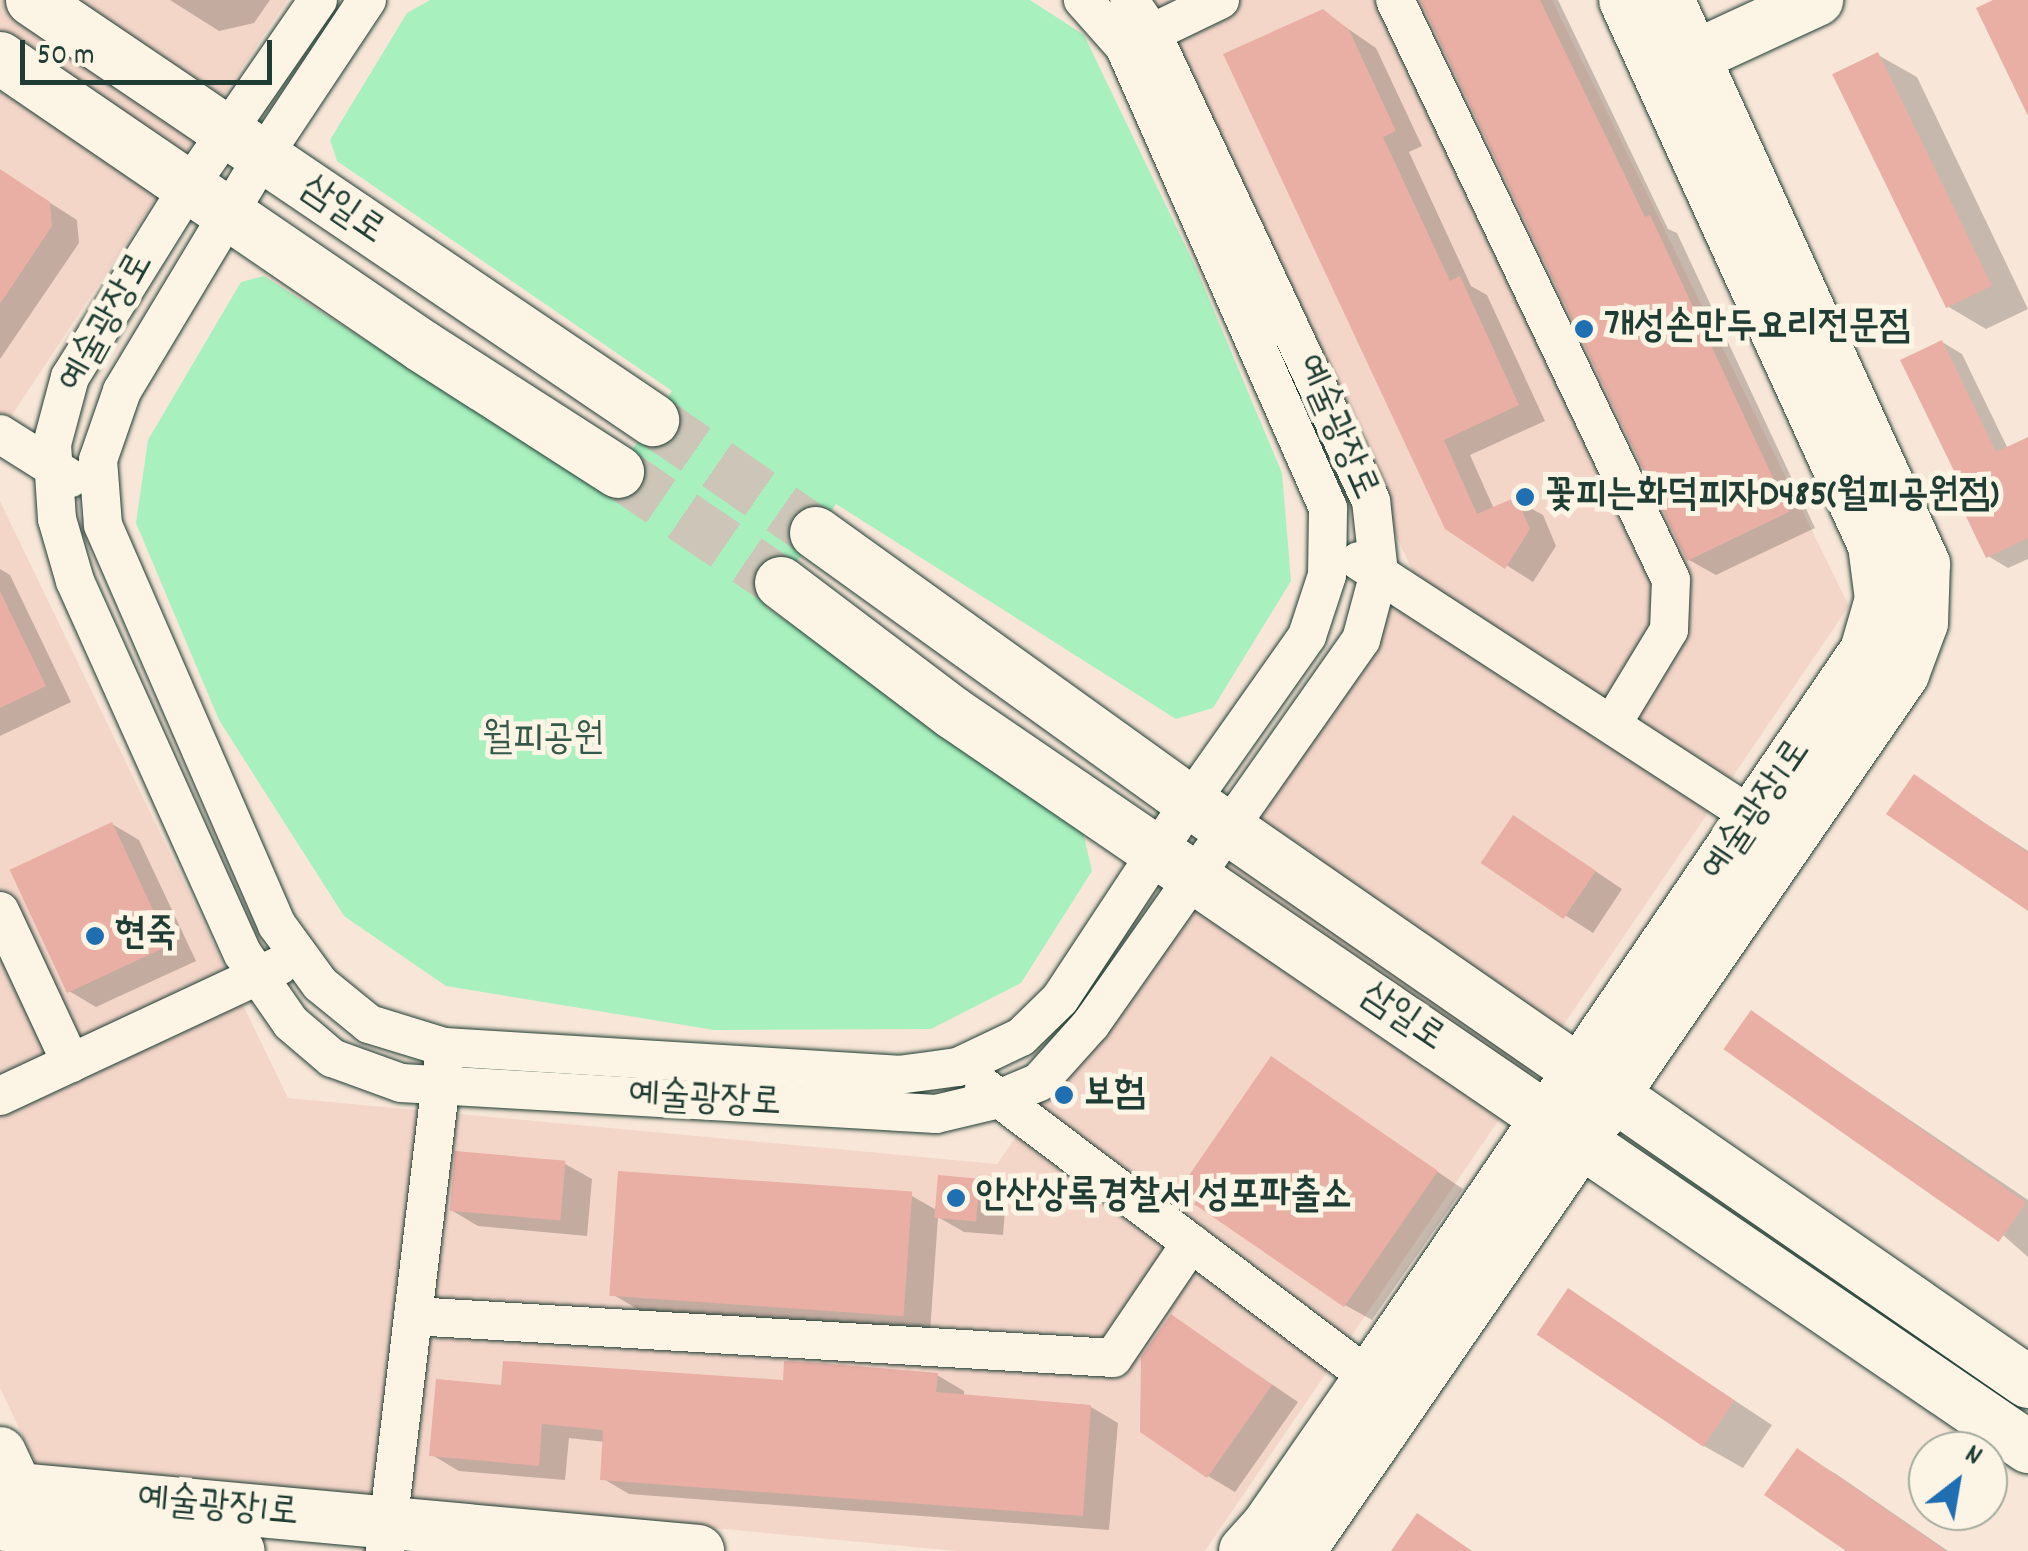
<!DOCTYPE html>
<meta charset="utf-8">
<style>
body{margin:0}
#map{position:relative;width:2028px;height:1551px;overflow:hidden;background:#f8e7d8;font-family:Dekko,"Poor Story",sans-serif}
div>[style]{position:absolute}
.built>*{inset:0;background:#f4d6c9}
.green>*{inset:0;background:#a8f0be}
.shadow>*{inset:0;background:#0003}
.building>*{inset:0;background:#e9afa5;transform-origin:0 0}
.secondary-tunnel>*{height:52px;margin-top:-26px;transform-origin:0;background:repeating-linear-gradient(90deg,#cdc5b7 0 52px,transparent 0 78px)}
.roads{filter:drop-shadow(0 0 2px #1f3d34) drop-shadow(0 0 2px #1f3d34)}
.street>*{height:38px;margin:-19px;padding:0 19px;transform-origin:19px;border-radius:19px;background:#fcf5e5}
.secondary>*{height:52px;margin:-26px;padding:0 26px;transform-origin:26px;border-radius:26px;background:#fcf5e5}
.dots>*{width:28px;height:28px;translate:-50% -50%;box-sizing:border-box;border:5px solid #fcf5e5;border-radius:50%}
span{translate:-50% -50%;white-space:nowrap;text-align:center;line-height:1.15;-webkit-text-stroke:10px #fcf5e5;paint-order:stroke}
.street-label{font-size:38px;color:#1f3d34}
.poi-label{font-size:38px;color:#1f3d34;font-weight:700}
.left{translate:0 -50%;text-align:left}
.park-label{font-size:38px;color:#345849}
.north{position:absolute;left:1908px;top:1431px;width:100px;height:100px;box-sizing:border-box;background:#fcf5e5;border:2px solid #a4ab9e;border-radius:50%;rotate:31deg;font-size:28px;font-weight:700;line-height:40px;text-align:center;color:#1f3d34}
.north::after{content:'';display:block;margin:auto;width:35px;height:45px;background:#1f6fb2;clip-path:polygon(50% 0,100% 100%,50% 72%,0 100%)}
.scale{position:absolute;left:20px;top:40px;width:252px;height:45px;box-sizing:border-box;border:5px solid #1f3d34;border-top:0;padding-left:12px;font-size:30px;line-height:35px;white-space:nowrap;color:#1f3d34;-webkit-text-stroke:8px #fcf5e5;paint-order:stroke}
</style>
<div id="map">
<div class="built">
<i style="clip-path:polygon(0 0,287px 0,0 433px)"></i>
<i style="clip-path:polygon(1144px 0,1552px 0,1849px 606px,1205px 1551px,956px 1551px,36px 1464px,0 1388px,0 501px,288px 1098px,997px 1164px,1413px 572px)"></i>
</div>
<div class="green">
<i style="clip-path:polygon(430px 0,1030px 0,1084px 35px,1196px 268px,1282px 473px,1291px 581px,1213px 708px,1176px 719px,836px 504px,766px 607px,1081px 824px,1092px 871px,1021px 983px,931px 1029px,714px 1030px,446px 986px,344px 916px,219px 720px,136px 523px,148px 440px,241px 282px,264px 276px,604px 492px,672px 391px,337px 161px,330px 140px,407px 13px)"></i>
</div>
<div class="shadow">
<i style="clip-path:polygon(170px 0,270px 0,254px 23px,219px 31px)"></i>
<i style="clip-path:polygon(1423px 0,1558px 0,1668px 229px,1677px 233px,1815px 528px,1716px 575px,1689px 560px)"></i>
<i style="clip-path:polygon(1322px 11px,1376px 48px,1422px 146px,1409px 152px,1471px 286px,1487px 295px,1545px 421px,1470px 455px,1494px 509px,1516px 500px,1543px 515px,1556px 546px,1533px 582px,1447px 528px)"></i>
<i style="clip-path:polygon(1878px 55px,1917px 77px,2028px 309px,1986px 329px,1947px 306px)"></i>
<i style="clip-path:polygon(0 171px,77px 220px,79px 243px,0 359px)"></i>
<i style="clip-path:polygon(1942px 342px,1962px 354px,2008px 449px,2028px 441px,2028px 559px,2008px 568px,1988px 556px)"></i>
<i style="clip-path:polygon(0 569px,10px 575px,71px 702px,0 736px)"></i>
<i style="clip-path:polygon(1914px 777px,2028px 851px,2028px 908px)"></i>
<i style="clip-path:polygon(112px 824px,139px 840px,196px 961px,96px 1007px,69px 991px)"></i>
<i style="clip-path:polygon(1540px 834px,1622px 889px,1593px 933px,1484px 863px)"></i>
<i style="clip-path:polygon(1752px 1013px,2028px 1200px,2028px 1257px)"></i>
<i style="clip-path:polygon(1271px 1059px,1463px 1189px,1372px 1320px,1345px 1305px)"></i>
<i style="clip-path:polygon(565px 1164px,592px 1179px,587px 1236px,478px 1226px,451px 1210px)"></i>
<i style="clip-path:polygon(979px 1181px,1006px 1197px,1003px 1235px,964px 1232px,938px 1217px,930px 1333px,639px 1310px,612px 1294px,912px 1196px,938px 1211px)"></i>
<i style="clip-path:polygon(1569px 1292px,1772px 1425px,1743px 1468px,1704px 1446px)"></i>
<i style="clip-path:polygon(1172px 1317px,1298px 1402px,1235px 1492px,1208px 1476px)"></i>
<i style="clip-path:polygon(937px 1375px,964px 1391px,964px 1397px,1091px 1407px,1118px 1423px,1109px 1530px,629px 1494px,602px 1478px,605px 1442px,569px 1438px,565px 1480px,459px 1471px,432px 1455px,503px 1388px,785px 1383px)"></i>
<i style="clip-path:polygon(1797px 1452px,1836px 1474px,1948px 1551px,1850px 1551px)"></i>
</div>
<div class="building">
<i style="clip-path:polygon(1420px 0,1540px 0,1645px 217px,1650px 215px,1789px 512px,1687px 561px)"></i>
<i style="clip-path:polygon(1993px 0,2028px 0,2028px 116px,1976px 8px)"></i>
<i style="clip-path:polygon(1323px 9px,1349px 30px,1396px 131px,1383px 137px,1450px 281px,1460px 276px,1519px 405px,1444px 440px,1477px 514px,1516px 497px,1530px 529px,1505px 569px,1445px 529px,1223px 54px)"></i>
<i style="left:1878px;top:52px;width:260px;height:51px;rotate:64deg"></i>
<i style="clip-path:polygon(0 169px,50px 202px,52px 226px,0 304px)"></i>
<i style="clip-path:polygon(1942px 340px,1996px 452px,2028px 437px,2028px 538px,1986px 558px,1946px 475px,1954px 471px,1900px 360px)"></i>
<i style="clip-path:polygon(0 591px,46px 686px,0 708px)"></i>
<i style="clip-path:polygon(1914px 774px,2028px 853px,2028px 911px,1886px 814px)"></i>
<i style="left:1513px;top:815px;width:100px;height:58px;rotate:34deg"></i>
<i style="left:112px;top:822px;width:136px;height:113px;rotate:65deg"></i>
<i style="left:1751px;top:1010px;width:336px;height:48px;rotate:35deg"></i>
<i style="clip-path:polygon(1271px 1056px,1438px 1171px,1344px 1307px,1194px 1204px,1198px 1198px,1181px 1187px)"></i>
<i style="left:455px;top:1151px;width:111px;height:60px;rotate:5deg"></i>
<i style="left:618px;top:1171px;width:295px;height:125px;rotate:4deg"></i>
<i style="left:938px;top:1175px;width:42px;height:43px;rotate:5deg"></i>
<i style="left:1568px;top:1288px;width:201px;height:56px;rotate:34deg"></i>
<i style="clip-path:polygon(1171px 1314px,1272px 1385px,1207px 1478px,1140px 1432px,1141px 1357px)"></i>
<i style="clip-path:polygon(503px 1361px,783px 1380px,784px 1361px,819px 1363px,938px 1373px,936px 1392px,1091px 1405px,1083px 1516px,600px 1480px,603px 1430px,542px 1424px,539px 1466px,429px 1456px,436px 1379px,501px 1385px)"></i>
<i style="clip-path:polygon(1797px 1448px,1946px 1551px,1846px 1551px,1764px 1495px)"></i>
<i style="clip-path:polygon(1417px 1513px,1472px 1551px,1391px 1551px)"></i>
</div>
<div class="secondary-tunnel">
<i style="left:653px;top:420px;width:198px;rotate:34.7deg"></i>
<i style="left:618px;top:472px;width:197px;rotate:34.3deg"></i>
</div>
<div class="roads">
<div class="street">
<i style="left:318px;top:0;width:226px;rotate:124.7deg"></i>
<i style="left:189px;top:186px;width:225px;rotate:121.9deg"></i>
<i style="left:70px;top:377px;width:69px;rotate:105deg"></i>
<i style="left:52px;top:444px;width:75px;rotate:86.2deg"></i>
<i style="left:57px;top:519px;width:65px;rotate:73.8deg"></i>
<i style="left:75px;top:581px;width:409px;rotate:65.8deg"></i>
<i style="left:243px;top:954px;width:84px;rotate:55.2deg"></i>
<i style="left:291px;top:1023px;width:54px;rotate:40.5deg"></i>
<i style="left:332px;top:1058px;width:73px;rotate:19.9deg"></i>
<i style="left:401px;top:1083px;width:536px;rotate:3.32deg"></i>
<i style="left:936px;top:1114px;width:65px;rotate:-13.4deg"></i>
<i style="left:999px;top:1099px;width:43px;rotate:-23deg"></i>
<i style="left:1039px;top:1082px;width:78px;rotate:-48.1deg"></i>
<i style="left:1091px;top:1024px;width:469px;rotate:-54.9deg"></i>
<i style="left:1361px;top:640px;width:69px;rotate:-75deg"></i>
<i style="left:1379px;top:573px;width:72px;rotate:-96.3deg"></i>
<i style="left:1371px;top:501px;width:517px;rotate:-115.08deg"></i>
<i style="left:1152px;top:33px;width:40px;rotate:-124.9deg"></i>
<i style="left:367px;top:0;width:190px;rotate:123.6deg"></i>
<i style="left:262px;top:158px;width:272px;rotate:121deg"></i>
<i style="left:122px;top:391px;width:73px;rotate:109.2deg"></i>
<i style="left:98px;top:460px;width:65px;rotate:85.6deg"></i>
<i style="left:103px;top:525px;width:436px;rotate:66.5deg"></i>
<i style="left:277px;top:925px;width:73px;rotate:53.9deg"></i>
<i style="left:320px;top:984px;width:63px;rotate:39.2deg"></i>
<i style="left:369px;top:1024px;width:78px;rotate:17deg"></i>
<i style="left:444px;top:1047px;width:455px;rotate:3.5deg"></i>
<i style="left:898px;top:1075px;width:61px;rotate:-7.6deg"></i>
<i style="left:958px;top:1067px;width:70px;rotate:-25.5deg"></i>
<i style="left:1021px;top:1037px;width:54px;rotate:-44.3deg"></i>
<i style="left:1060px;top:999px;width:236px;rotate:-56.6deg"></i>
<i style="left:1190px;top:802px;width:203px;rotate:-54.8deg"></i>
<i style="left:1307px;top:636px;width:64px;rotate:-71.8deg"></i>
<i style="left:1327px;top:575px;width:67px;rotate:-89.1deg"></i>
<i style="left:1328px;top:508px;width:505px;rotate:-113.82deg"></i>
<i style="left:1124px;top:46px;width:62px;rotate:-131.7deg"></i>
<i style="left:1395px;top:0;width:642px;rotate:64.55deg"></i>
<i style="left:1671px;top:580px;width:50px;rotate:92.3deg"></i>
<i style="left:1669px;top:630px;width:110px;rotate:121.2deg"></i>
<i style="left:1131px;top:43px;width:99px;rotate:-25.8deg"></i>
<i style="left:0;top:434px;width:83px;rotate:32.2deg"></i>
<i style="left:1359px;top:561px;width:495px;rotate:33deg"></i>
<i style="left:0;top:911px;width:168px;rotate:65deg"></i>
<i style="left:984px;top:1087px;width:510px;rotate:37.03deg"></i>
<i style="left:0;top:1096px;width:308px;rotate:-25deg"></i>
<i style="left:413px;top:1316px;width:701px;rotate:3.43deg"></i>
<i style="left:1113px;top:1358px;width:139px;rotate:-55.9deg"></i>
<i style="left:385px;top:1551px;width:492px;rotate:-83.2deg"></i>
</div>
<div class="secondary">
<i style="left:32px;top:0;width:750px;rotate:34.07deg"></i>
<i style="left:0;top:58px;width:511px;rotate:34.31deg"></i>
<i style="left:422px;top:346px;width:233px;rotate:32.7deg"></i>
<i style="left:1663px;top:71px;width:170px;rotate:-24.8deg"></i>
<i style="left:816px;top:533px;width:461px;rotate:35.7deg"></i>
<i style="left:1190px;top:802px;width:1019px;rotate:34.69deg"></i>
<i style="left:781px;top:583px;width:216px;rotate:37.1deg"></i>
<i style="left:953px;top:713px;width:1302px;rotate:34.32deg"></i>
<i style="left:0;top:1453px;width:40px;rotate:65deg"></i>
<i style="left:17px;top:1489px;width:684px;rotate:5.2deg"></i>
<i style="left:0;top:1520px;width:9px;rotate:36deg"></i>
<i style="left:7px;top:1525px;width:233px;rotate:6.4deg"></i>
<i style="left:1245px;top:1551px;width:31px;rotate:-48deg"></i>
<i style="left:1266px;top:1528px;width:183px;rotate:-55.3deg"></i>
<i style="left:1370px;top:1378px;width:880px;rotate:-55.7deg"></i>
<i style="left:1866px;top:651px;width:54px;rotate:-73.9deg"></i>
<i style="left:1881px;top:599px;width:54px;rotate:-97.4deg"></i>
<i style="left:1874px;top:545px;width:599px;rotate:-114.55deg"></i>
<i style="left:1299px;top:1551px;width:1065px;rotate:-55.44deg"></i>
<i style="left:1903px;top:674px;width:54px;rotate:-69.6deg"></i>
<i style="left:1922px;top:623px;width:59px;rotate:-88.1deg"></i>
<i style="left:1924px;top:564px;width:619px;rotate:-114.41deg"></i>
</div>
</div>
<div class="dots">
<i style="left:1584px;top:329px;background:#1f6fb2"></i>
<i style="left:1525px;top:497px;background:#1f6fb2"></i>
<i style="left:95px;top:936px;background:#1f6fb2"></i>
<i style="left:1064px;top:1095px;background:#1f6fb2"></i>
<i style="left:956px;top:1198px;background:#1f6fb2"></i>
</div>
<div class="street-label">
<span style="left:342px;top:211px;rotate:34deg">삼일로</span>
<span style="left:108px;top:323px;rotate:-61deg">예술광장로</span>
<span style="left:1335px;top:428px;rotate:66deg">예술광장로</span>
<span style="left:1758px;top:811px;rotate:-56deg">예술광장1로</span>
<span style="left:1402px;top:1018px;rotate:34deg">삼일로</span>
<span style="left:705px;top:1101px;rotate:3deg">예술광장로</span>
<span style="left:218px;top:1508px;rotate:5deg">예술광장1로</span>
</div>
<div class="poi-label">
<span class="left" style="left:1604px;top:329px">개성손만두요리전문점</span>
<span class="left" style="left:1545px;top:497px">꽃피는화덕피자D485(월피공원점)</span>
<span class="left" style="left:115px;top:936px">현죽</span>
<span class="left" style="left:1084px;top:1095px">보험</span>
<span class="left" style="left:976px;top:1198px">안산상록경찰서 성포파출소</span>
</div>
<div class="park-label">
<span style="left:543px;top:741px">월피공원</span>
</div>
<div class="north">N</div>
<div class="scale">50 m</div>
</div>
